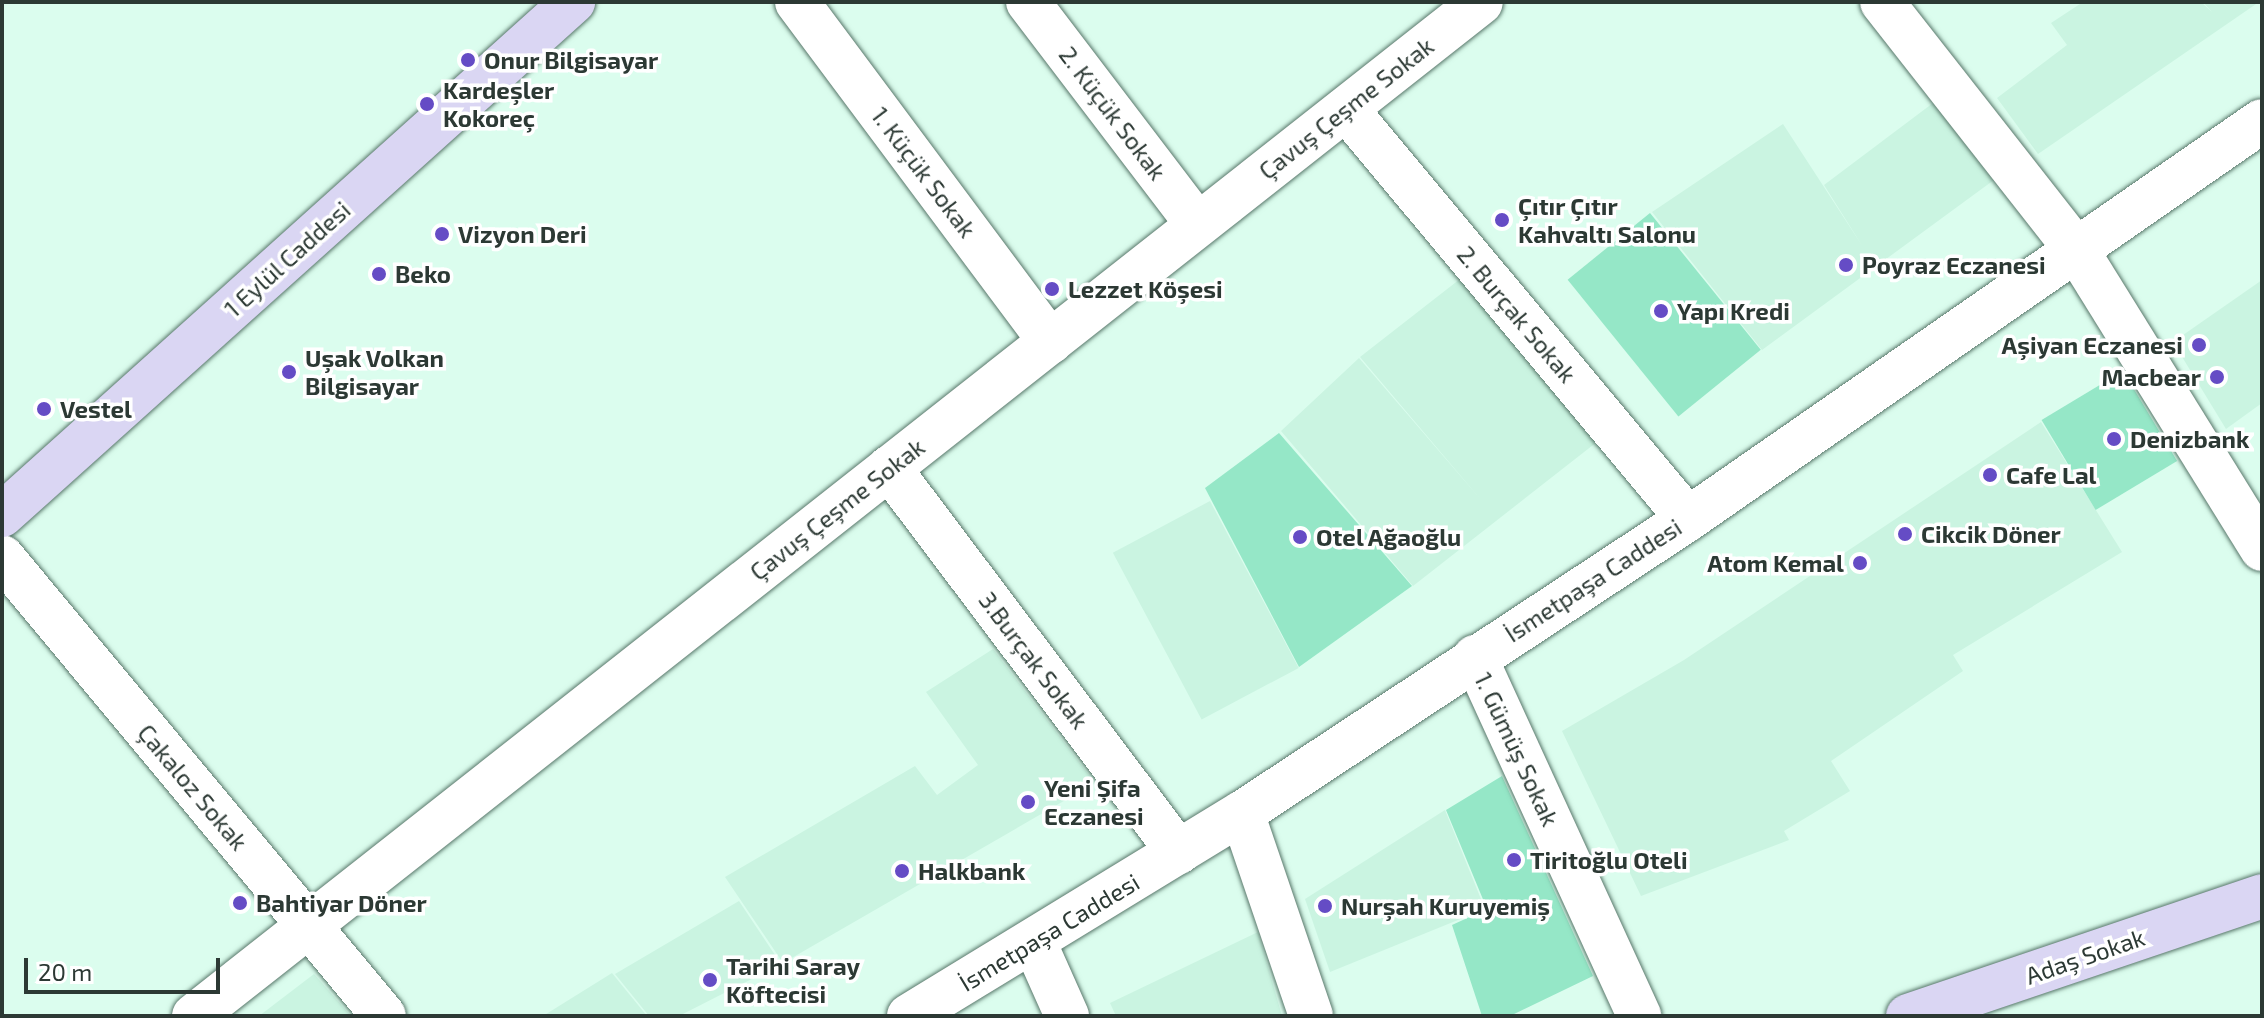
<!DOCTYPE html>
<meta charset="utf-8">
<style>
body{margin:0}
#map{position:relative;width:2264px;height:1018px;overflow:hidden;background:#dbfdee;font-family:"Exo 2",sans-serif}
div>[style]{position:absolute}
.built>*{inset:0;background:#caf4e1;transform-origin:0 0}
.building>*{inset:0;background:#95e7c7;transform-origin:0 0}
.roads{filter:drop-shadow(0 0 2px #58776a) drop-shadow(0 0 2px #58776a)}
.street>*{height:44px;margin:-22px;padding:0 22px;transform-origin:22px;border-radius:22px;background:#fff}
.secondary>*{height:44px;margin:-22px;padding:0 22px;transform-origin:22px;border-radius:22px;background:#dad6f3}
.dots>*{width:22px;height:22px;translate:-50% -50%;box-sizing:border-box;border:4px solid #fff;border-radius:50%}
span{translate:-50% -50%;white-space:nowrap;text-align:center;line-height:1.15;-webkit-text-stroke:7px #fff;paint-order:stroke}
.poi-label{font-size:24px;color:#2c3934;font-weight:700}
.left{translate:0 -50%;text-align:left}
.right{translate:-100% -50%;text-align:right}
.street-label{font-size:24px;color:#2c3934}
.frame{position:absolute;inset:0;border:4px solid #2c3934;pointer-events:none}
.scale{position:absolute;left:24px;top:958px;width:196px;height:36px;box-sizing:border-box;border:4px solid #2c3934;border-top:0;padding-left:10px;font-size:24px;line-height:28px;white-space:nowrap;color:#2c3934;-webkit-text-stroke:6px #fff;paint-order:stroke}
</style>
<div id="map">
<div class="built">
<i style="clip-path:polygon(2083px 2px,2201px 2px,2212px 12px,2203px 2px,2259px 2px,2038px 154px,1997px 98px,2067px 45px,2051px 23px)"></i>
<i style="clip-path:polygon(1937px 100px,1998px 177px,1762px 350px,1652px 212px,1783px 124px,1863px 247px,1824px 185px)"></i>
<i style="clip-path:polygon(1469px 272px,1602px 438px,1413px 586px,1281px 431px,1359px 358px,1482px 501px,1360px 357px)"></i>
<i style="clip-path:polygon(2262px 280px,2262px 403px,2226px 429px,2173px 342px)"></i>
<i style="clip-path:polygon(2041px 422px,2122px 552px,1953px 655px,1963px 671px,1831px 761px,1850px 791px,1784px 831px,1789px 840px,1641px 896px,1562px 731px,1684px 660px)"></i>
<i style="left:1210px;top:501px;width:189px;height:110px;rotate:62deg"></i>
<i style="clip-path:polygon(993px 649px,1095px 783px,783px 963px,725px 877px,915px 766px,937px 795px,978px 765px,926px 692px)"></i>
<i style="clip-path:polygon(1445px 810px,1485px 909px,1330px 972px,1305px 899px)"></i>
<i style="clip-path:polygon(739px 901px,781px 964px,679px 1016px,649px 1016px,615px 974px)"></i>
<i style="clip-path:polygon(1258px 932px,1282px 1016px,1116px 1016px,1110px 1003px)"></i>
<i style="clip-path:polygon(612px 973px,647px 1016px,543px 1016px)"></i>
<i style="clip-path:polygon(314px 974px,351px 1016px,259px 1016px)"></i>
</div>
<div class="building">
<i style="left:1650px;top:213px;width:176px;height:106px;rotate:51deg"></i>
<i style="left:2123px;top:371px;width:105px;height:95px;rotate:59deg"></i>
<i style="clip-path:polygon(1279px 433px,1412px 586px,1299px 667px,1205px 488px)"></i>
<i style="clip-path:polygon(1502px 776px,1593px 976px,1510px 1016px,1482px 1016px,1452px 925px,1487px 909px,1446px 810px)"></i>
</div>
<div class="roads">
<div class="street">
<i style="left:797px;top:2px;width:424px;rotate:53.3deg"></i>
<i style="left:1028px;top:2px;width:280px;rotate:52.7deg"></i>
<i style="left:1882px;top:2px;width:314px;rotate:51.9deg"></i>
<i style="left:2076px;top:249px;width:353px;rotate:58.2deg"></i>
<i style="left:1346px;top:109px;width:534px;rotate:50.17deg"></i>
<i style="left:889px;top:468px;width:481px;rotate:53deg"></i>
<i style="left:2px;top:557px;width:597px;rotate:50.23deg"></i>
<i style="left:1475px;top:657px;width:395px;rotate:65.4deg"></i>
<i style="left:1242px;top:813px;width:214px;rotate:71.2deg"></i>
<i style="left:1035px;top:944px;width:79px;rotate:66deg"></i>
<i style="left:194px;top:1016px;width:1638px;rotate:-38.23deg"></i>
<i style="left:909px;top:1016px;width:390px;rotate:-31.4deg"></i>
<i style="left:1242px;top:813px;width:534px;rotate:-33.39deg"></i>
<i style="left:1688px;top:519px;width:698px;rotate:-34.74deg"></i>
</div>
<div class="secondary">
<i style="left:2px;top:515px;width:768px;rotate:-41.94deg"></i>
<i style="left:1908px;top:1016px;width:374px;rotate:-18.7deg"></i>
</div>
</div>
<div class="dots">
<i style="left:468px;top:60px;background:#654cc5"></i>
<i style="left:427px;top:104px;background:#654cc5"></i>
<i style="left:1502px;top:220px;background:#654cc5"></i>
<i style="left:442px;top:234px;background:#654cc5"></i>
<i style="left:1846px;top:265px;background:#654cc5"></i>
<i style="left:379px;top:274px;background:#654cc5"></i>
<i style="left:1052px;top:289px;background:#654cc5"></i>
<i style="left:1661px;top:311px;background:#654cc5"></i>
<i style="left:2199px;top:345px;background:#654cc5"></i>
<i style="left:289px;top:372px;background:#654cc5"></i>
<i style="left:2217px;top:377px;background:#654cc5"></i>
<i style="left:44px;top:409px;background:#654cc5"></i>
<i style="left:2114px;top:439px;background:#654cc5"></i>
<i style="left:1990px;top:475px;background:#654cc5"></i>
<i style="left:1905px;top:534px;background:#654cc5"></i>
<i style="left:1300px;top:537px;background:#654cc5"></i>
<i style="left:1860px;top:563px;background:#654cc5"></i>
<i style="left:1028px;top:802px;background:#654cc5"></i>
<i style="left:1514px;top:860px;background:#654cc5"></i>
<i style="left:902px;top:871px;background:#654cc5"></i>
<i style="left:240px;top:903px;background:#654cc5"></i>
<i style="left:1325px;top:906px;background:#654cc5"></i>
<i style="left:710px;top:980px;background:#654cc5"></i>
</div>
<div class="poi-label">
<span class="left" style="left:484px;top:60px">Onur Bilgisayar</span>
<span class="left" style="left:443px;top:104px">Kardeşler<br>Kokoreç</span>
<span class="left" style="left:1518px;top:220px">Çıtır Çıtır<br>Kahvaltı Salonu</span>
<span class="left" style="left:458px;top:234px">Vizyon Deri</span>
<span class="left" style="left:1862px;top:265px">Poyraz Eczanesi</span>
<span class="left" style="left:395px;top:274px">Beko</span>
<span class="left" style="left:1068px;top:289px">Lezzet Köşesi</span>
<span class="left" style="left:1677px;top:311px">Yapı Kredi</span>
<span class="right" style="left:2183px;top:345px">Aşiyan Eczanesi</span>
<span class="left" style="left:305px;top:372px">Uşak Volkan<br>Bilgisayar</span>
<span class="right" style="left:2201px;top:377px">Macbear</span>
<span class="left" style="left:60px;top:409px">Vestel</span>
<span class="left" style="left:2130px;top:439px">Denizbank</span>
<span class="left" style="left:2006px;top:475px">Cafe Lal</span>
<span class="left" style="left:1921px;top:534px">Cikcik Döner</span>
<span class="left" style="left:1316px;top:537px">Otel Ağaoğlu</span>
<span class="right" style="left:1844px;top:563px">Atom Kemal</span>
<span class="left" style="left:1044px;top:802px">Yeni Şifa<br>Eczanesi</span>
<span class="left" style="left:1530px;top:860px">Tiritoğlu Oteli</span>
<span class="left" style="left:918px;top:871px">Halkbank</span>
<span class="left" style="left:256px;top:903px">Bahtiyar Döner</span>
<span class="left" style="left:1341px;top:906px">Nurşah Kuruyemiş</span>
<span class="left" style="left:726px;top:980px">Tarihi Saray<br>Köftecisi</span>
</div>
<div class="street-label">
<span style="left:1346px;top:108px;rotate:-38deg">Çavuş Çeşme Sokak</span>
<span style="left:1113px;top:113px;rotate:53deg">2. Küçük Sokak</span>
<span style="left:924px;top:172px;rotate:53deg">1. Küçük Sokak</span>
<span style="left:287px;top:259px;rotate:-42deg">1 Eylül Caddesi</span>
<span style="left:1517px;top:314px;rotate:50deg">2. Burçak Sokak</span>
<span style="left:837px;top:509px;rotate:-38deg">Çavuş Çeşme Sokak</span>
<span style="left:1593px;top:580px;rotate:-33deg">İsmetpaşa Caddesi</span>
<span style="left:1034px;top:660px;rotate:53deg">3.Burçak Sokak</span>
<span style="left:1517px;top:749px;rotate:65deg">1. Gümüş Sokak</span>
<span style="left:193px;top:787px;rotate:50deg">Çakaloz Sokak</span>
<span style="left:1049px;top:932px;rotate:-31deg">İsmetpaşa Caddesi</span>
<span style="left:2085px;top:956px;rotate:-19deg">Adaş Sokak</span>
</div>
<div class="frame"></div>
<div class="scale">20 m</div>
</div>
